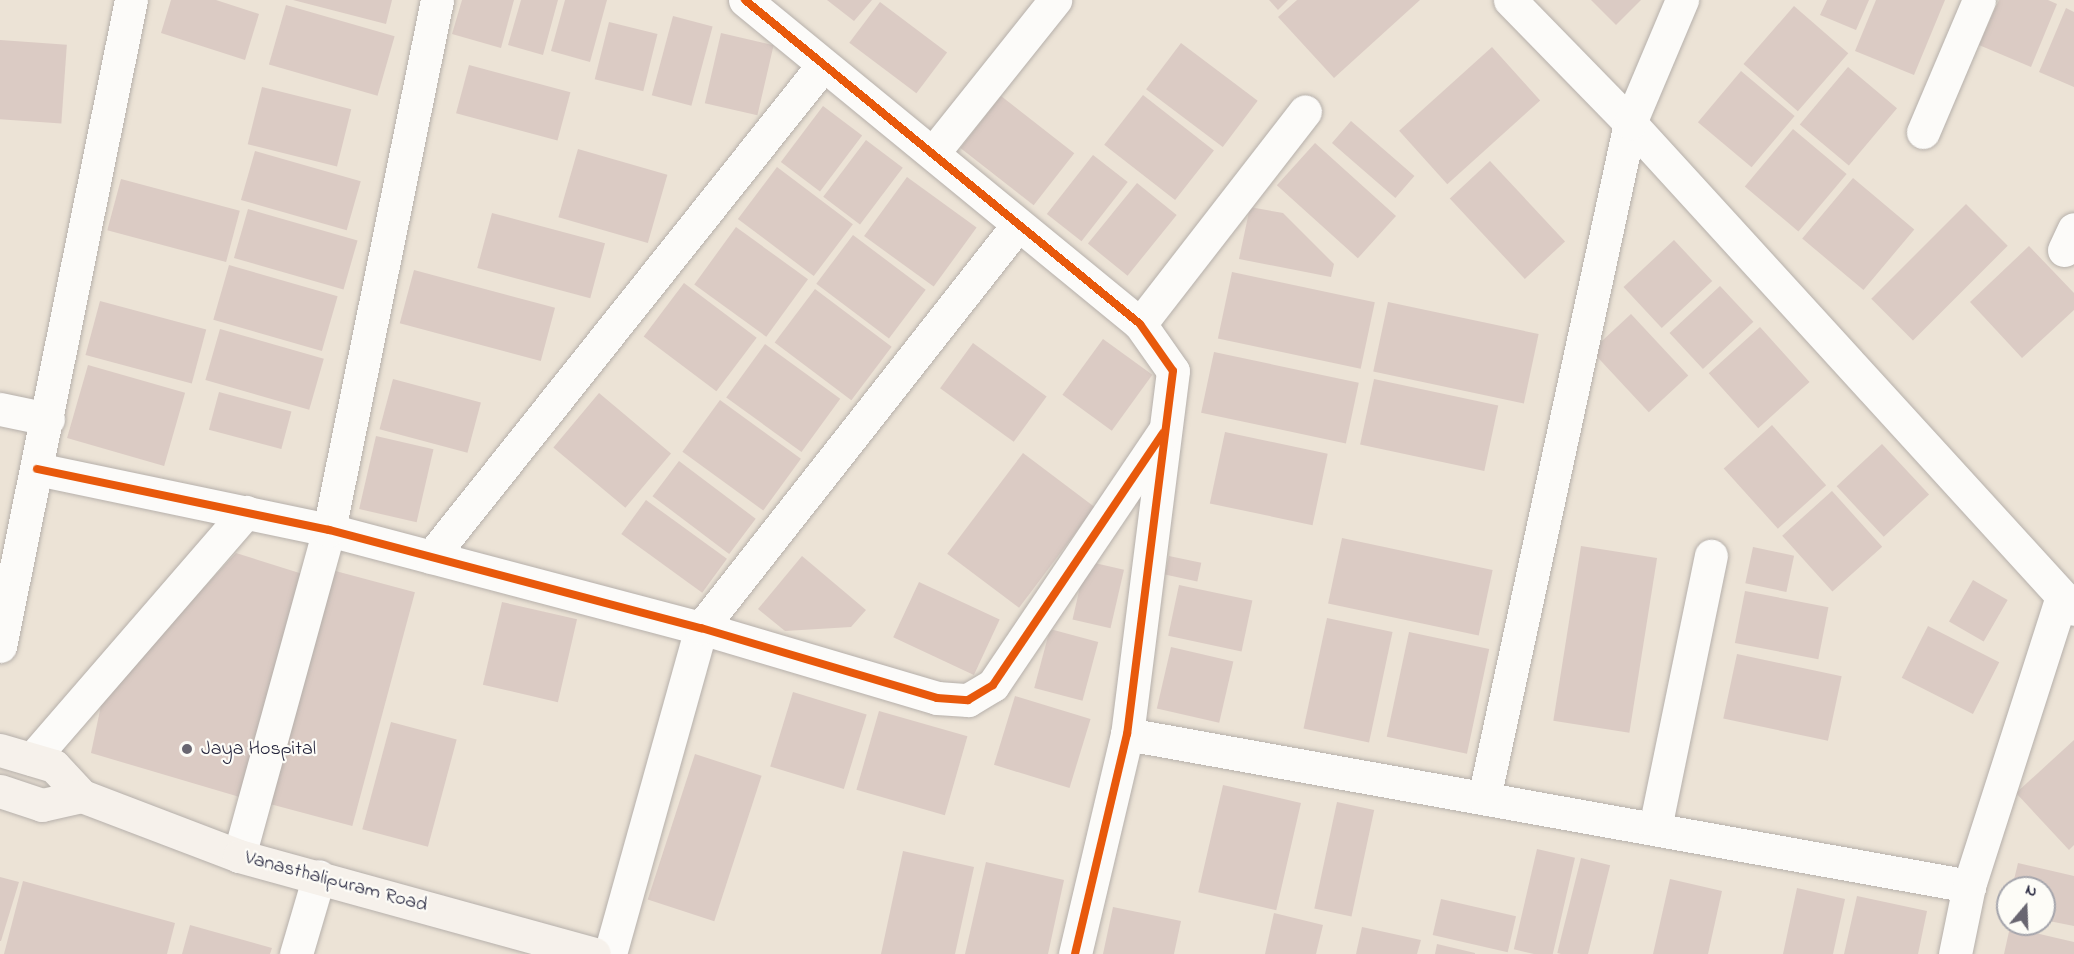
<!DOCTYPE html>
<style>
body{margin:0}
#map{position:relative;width:2074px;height:954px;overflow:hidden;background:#ece3d6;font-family:"Indie Flower",sans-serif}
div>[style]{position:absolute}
.building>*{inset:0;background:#dbcbc4;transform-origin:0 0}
.roads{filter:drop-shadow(0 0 2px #b6b0ab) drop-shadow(0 0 2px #b6b0ab)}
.street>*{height:33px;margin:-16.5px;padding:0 16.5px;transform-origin:16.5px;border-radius:16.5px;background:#fcfbf9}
.secondary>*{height:33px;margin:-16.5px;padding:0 16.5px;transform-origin:16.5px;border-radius:16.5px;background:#f6f1eb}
.cycleway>*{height:8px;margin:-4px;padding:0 4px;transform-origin:4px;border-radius:4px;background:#e8590c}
.dots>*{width:16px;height:16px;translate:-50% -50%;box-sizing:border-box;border:3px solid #fdfcf7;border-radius:50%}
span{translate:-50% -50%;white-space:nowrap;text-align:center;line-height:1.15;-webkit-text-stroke:4.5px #fdfcf7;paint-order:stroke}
.poi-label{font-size:20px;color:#22223b}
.left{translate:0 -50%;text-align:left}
.street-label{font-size:20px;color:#22223b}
.north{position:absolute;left:1996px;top:876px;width:60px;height:60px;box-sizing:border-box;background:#fdfcf7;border:2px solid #a5a5ac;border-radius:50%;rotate:19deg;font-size:16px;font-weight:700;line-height:24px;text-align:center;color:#22223b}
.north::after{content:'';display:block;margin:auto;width:21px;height:27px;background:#696671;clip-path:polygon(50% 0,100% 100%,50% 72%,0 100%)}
</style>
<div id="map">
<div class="building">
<i style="clip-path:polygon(171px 0,216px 0,259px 14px,245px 60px,161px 33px)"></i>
<i style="clip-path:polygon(293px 0,392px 0,386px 24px)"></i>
<i style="clip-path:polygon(462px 0,514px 0,501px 48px,452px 34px)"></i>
<i style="clip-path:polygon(521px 0,558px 0,543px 55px,508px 45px)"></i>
<i style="clip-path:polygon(565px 0,607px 0,590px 62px,551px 51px)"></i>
<i style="clip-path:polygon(827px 0,872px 0,854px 21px)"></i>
<i style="clip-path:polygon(1269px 0,1288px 0,1278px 10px)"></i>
<i style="clip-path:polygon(1297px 0,1420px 0,1334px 78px,1278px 17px)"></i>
<i style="clip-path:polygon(1591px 0,1641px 0,1616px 25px)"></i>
<i style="clip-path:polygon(1827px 0,1869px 0,1856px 30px,1820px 15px)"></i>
<i style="clip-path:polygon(1876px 0,1945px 0,1914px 75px,1855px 51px)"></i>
<i style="clip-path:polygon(1999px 0,2048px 0,2057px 4px,2031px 67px,1979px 45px)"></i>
<i style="left:880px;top:2px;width:84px;height:51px;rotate:37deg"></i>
<i style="left:286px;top:5px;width:113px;height:62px;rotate:16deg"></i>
<i style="left:1794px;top:6px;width:72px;height:77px;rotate:41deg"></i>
<i style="clip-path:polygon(2066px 8px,2074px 12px,2074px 87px,2039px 72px)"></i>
<i style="left:673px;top:16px;width:41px;height:82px;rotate:15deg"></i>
<i style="left:609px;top:22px;width:50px;height:59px;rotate:14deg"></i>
<i style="left:721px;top:33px;width:54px;height:72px;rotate:13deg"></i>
<i style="left:0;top:40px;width:67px;height:79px;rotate:4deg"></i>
<i style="left:1181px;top:43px;width:96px;height:58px;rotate:37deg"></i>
<i style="left:1492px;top:47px;width:72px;height:125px;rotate:48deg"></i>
<i style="left:469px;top:65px;width:105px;height:50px;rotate:15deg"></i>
<i style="left:1848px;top:67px;width:64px;height:75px;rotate:40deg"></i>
<i style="left:1741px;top:71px;width:70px;height:67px;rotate:40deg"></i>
<i style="left:262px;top:87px;width:92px;height:59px;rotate:14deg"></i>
<i style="left:1143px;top:95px;width:90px;height:63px;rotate:38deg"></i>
<i style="left:1001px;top:96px;width:93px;height:66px;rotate:38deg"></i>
<i style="left:823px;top:106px;width:49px;height:70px;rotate:37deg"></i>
<i style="left:1351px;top:121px;width:84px;height:29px;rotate:41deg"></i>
<i style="left:1793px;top:129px;width:70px;height:75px;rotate:40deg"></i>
<i style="left:866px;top:140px;width:46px;height:71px;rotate:37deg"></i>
<i style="left:1315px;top:143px;width:109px;height:57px;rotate:42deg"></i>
<i style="left:578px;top:149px;width:93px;height:71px;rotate:16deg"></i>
<i style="left:255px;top:151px;width:110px;height:51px;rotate:16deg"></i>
<i style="left:1093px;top:155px;width:44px;height:75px;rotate:38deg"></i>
<i style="left:1490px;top:161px;width:110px;height:55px;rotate:47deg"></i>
<i style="left:777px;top:167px;width:95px;height:65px;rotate:37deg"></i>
<i style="left:907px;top:177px;width:86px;height:73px;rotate:36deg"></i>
<i style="left:1853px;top:178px;width:80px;height:79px;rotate:40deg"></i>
<i style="left:121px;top:179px;width:123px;height:53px;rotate:15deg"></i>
<i style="left:1137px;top:183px;width:51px;height:78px;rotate:39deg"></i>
<i style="left:1966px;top:204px;width:59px;height:134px;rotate:45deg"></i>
<i style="clip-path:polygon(1250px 207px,1283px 213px,1334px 264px,1331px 277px,1239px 259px)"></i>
<i style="left:248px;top:209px;width:114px;height:51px;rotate:16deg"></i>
<i style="left:492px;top:213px;width:117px;height:57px;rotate:15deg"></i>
<i style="left:736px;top:227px;width:89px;height:71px;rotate:36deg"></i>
<i style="left:853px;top:235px;width:91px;height:61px;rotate:37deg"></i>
<i style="left:1674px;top:240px;width:56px;height:69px;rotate:47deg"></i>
<i style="clip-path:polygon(2029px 246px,2074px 293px,2074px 310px,2022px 358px,1970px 302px)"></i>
<i style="left:229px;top:265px;width:113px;height:57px;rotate:16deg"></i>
<i style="left:414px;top:270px;width:146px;height:55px;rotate:15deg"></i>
<i style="left:1232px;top:272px;width:146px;height:68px;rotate:12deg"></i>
<i style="left:684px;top:283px;width:91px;height:67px;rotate:37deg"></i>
<i style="left:1720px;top:286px;width:49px;height:69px;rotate:47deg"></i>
<i style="left:815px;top:289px;width:96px;height:67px;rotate:37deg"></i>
<i style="left:100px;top:301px;width:110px;height:56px;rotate:15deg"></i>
<i style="left:1388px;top:302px;width:154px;height:71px;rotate:12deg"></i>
<i style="left:1631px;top:314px;width:84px;height:54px;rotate:47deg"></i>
<i style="left:1760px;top:327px;width:74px;height:69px;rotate:48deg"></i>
<i style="left:220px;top:329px;width:108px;height:53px;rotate:16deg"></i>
<i style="left:1103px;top:339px;width:61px;height:69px;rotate:36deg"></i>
<i style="left:973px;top:343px;width:91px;height:56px;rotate:36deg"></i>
<i style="left:765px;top:344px;width:93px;height:66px;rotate:36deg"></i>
<i style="left:1214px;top:352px;width:148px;height:62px;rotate:12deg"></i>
<i style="left:88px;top:365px;width:101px;height:76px;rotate:16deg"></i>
<i style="left:393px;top:379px;width:91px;height:52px;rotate:15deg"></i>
<i style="left:1374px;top:379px;width:127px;height:67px;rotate:12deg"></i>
<i style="left:219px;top:392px;width:75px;height:39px;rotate:15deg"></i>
<i style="left:599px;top:393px;width:94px;height:71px;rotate:40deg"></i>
<i style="left:720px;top:400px;width:100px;height:64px;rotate:36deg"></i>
<i style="left:1772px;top:425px;width:81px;height:65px;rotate:48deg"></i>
<i style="left:1225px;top:432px;width:105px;height:73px;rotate:12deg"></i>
<i style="left:376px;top:436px;width:59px;height:75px;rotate:13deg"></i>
<i style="left:1882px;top:444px;width:69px;height:62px;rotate:47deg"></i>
<i style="left:1023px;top:453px;width:90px;height:126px;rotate:37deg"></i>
<i style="left:679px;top:461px;width:96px;height:44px;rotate:37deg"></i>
<i style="left:1832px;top:491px;width:75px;height:67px;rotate:48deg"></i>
<i style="left:646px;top:500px;width:100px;height:42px;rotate:36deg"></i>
<i style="left:1342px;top:538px;width:154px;height:67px;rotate:12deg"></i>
<i style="left:1581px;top:546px;width:77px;height:177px;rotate:9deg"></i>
<i style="left:1753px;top:547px;width:42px;height:37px;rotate:12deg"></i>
<i style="clip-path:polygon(236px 553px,309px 576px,243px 798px,91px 753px,103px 696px)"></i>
<i style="clip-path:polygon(802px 556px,866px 610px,851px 627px,785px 631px,758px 609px)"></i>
<i style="left:1169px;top:556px;width:33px;height:19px;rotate:12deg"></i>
<i style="left:1086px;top:561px;width:39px;height:60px;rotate:13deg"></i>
<i style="left:328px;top:569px;width:90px;height:242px;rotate:15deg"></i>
<i style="left:1973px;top:580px;width:40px;height:48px;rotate:30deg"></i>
<i style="left:919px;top:582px;width:89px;height:61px;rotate:25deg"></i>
<i style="left:1179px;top:585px;width:75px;height:52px;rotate:12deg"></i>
<i style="left:1745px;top:591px;width:85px;height:53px;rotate:11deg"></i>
<i style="left:502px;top:602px;width:77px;height:85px;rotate:13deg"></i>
<i style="left:1327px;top:618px;width:67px;height:113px;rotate:12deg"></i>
<i style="left:1928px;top:626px;width:80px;height:58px;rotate:27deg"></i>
<i style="left:1050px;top:629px;width:50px;height:61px;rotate:15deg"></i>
<i style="left:1409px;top:632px;width:82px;height:107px;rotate:12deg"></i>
<i style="left:1171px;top:647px;width:64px;height:63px;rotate:13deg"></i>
<i style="left:1737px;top:654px;width:107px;height:66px;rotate:12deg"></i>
<i style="left:793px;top:692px;width:77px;height:78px;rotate:17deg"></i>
<i style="left:1015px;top:696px;width:79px;height:72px;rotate:17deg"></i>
<i style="left:879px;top:711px;width:92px;height:82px;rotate:16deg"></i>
<i style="left:391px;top:722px;width:68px;height:111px;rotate:15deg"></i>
<i style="clip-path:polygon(2074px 740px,2074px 845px,2069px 850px,2016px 793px)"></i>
<i style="left:695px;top:754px;width:70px;height:153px;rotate:18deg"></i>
<i style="left:1223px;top:785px;width:80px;height:110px;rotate:13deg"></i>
<i style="left:1337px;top:802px;width:38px;height:109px;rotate:12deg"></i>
<i style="left:1537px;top:849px;width:39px;height:103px;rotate:13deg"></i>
<i style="clip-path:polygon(903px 851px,974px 867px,955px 954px,881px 954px)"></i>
<i style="left:1581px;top:858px;width:30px;height:98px;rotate:14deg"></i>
<i style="clip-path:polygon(986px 862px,1064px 880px,1048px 954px,965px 954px)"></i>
<i style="clip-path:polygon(2018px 863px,2074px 876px,2074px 926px,2044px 920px,2044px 888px,2012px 888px)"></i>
<i style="clip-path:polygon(0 877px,19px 882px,1px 941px,0 941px)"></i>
<i style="clip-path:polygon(1670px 879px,1722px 891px,1708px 954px,1653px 954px)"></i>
<i style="clip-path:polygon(23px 881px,175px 923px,167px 954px,4px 954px)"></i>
<i style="clip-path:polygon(1797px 888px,1845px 899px,1833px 954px,1783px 954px)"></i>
<i style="clip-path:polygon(1857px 896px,1927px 911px,1918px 954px,1844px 954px)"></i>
<i style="left:1441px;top:899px;width:77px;height:37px;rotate:13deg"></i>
<i style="clip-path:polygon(1113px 907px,1181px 921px,1174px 954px,1103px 954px)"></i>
<i style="clip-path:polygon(1274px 913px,1323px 925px,1316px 954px,1265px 954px)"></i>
<i style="clip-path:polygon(190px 925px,272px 948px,270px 954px,182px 954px)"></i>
<i style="clip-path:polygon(1362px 927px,1421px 940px,1417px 954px,1356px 954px)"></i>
<i style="clip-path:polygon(2010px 927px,2074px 942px,2074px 954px,2004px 954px)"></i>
<i style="clip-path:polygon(1437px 944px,1475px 953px,1475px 954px,1435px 954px)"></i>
</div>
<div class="roads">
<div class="street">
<i style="left:745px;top:0;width:511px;rotate:39.36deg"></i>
<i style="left:1140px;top:324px;width:57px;rotate:54.9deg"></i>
<i style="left:1173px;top:371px;width:366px;rotate:97.2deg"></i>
<i style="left:1127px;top:734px;width:226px;rotate:103.3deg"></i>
<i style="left:1510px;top:0;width:172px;rotate:45.7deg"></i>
<i style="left:1630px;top:123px;width:658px;rotate:47.59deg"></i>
<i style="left:1923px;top:132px;width:143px;rotate:-67deg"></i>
<i style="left:933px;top:153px;width:196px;rotate:-51.4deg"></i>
<i style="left:2064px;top:250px;width:23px;rotate:-65deg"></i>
<i style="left:1140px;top:324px;width:269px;rotate:-52.2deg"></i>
<i style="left:0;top:409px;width:49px;rotate:11.8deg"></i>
<i style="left:37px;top:469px;width:298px;rotate:11.8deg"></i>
<i style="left:329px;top:530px;width:385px;rotate:14.8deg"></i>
<i style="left:701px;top:628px;width:246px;rotate:16.5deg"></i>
<i style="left:937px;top:698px;width:31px;rotate:4deg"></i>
<i style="left:968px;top:700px;width:29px;rotate:-31deg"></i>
<i style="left:993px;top:685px;width:304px;rotate:-56deg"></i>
<i style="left:431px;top:557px;width:629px;rotate:-51.45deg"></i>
<i style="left:0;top:646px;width:659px;rotate:-78.54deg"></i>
<i style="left:1127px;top:734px;width:856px;rotate:10.23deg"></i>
<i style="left:32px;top:759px;width:327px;rotate:-49.1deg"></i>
<i style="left:1484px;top:798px;width:691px;rotate:-77.8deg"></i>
<i style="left:1630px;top:123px;width:134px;rotate:-67.1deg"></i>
<i style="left:1655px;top:828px;width:278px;rotate:-78.4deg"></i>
<i style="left:239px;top:856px;width:338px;rotate:-74.6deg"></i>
<i style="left:329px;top:530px;width:541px;rotate:-78.48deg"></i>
<i style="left:296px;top:954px;width:81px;rotate:-73.6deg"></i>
<i style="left:610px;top:954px;width:338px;rotate:-74.4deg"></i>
<i style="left:701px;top:628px;width:511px;rotate:-51.83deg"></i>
<i style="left:1955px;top:954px;width:69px;rotate:-78.4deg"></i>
<i style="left:1969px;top:886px;width:304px;rotate:-72.2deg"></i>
</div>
<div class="secondary">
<i style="left:0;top:750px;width:56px;rotate:16.5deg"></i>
<i style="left:54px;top:766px;width:41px;rotate:47deg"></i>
<i style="left:82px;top:796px;width:168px;rotate:20.9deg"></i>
<i style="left:239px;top:856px;width:368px;rotate:15.4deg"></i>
<i style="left:0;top:791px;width:44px;rotate:18.4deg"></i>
<i style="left:42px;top:805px;width:41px;rotate:-12.7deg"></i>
</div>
</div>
<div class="cycleway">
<i style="left:745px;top:0;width:511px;rotate:39.36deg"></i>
<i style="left:1140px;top:324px;width:57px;rotate:54.9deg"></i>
<i style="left:1173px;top:371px;width:366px;rotate:97.2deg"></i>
<i style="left:1127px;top:734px;width:226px;rotate:103.3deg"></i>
<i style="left:37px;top:469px;width:298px;rotate:11.8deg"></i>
<i style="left:329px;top:530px;width:385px;rotate:14.8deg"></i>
<i style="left:701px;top:628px;width:246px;rotate:16.5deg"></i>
<i style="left:937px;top:698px;width:31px;rotate:4deg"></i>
<i style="left:968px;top:700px;width:29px;rotate:-31deg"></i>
<i style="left:993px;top:685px;width:304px;rotate:-56deg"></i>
</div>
<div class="dots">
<i style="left:187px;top:749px;background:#696671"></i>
</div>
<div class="poi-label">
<span class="left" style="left:201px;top:749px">Jaya Hospital</span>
</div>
<div class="street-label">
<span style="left:336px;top:882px;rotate:15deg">Vanasthalipuram Road</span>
</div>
<div class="north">N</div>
</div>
